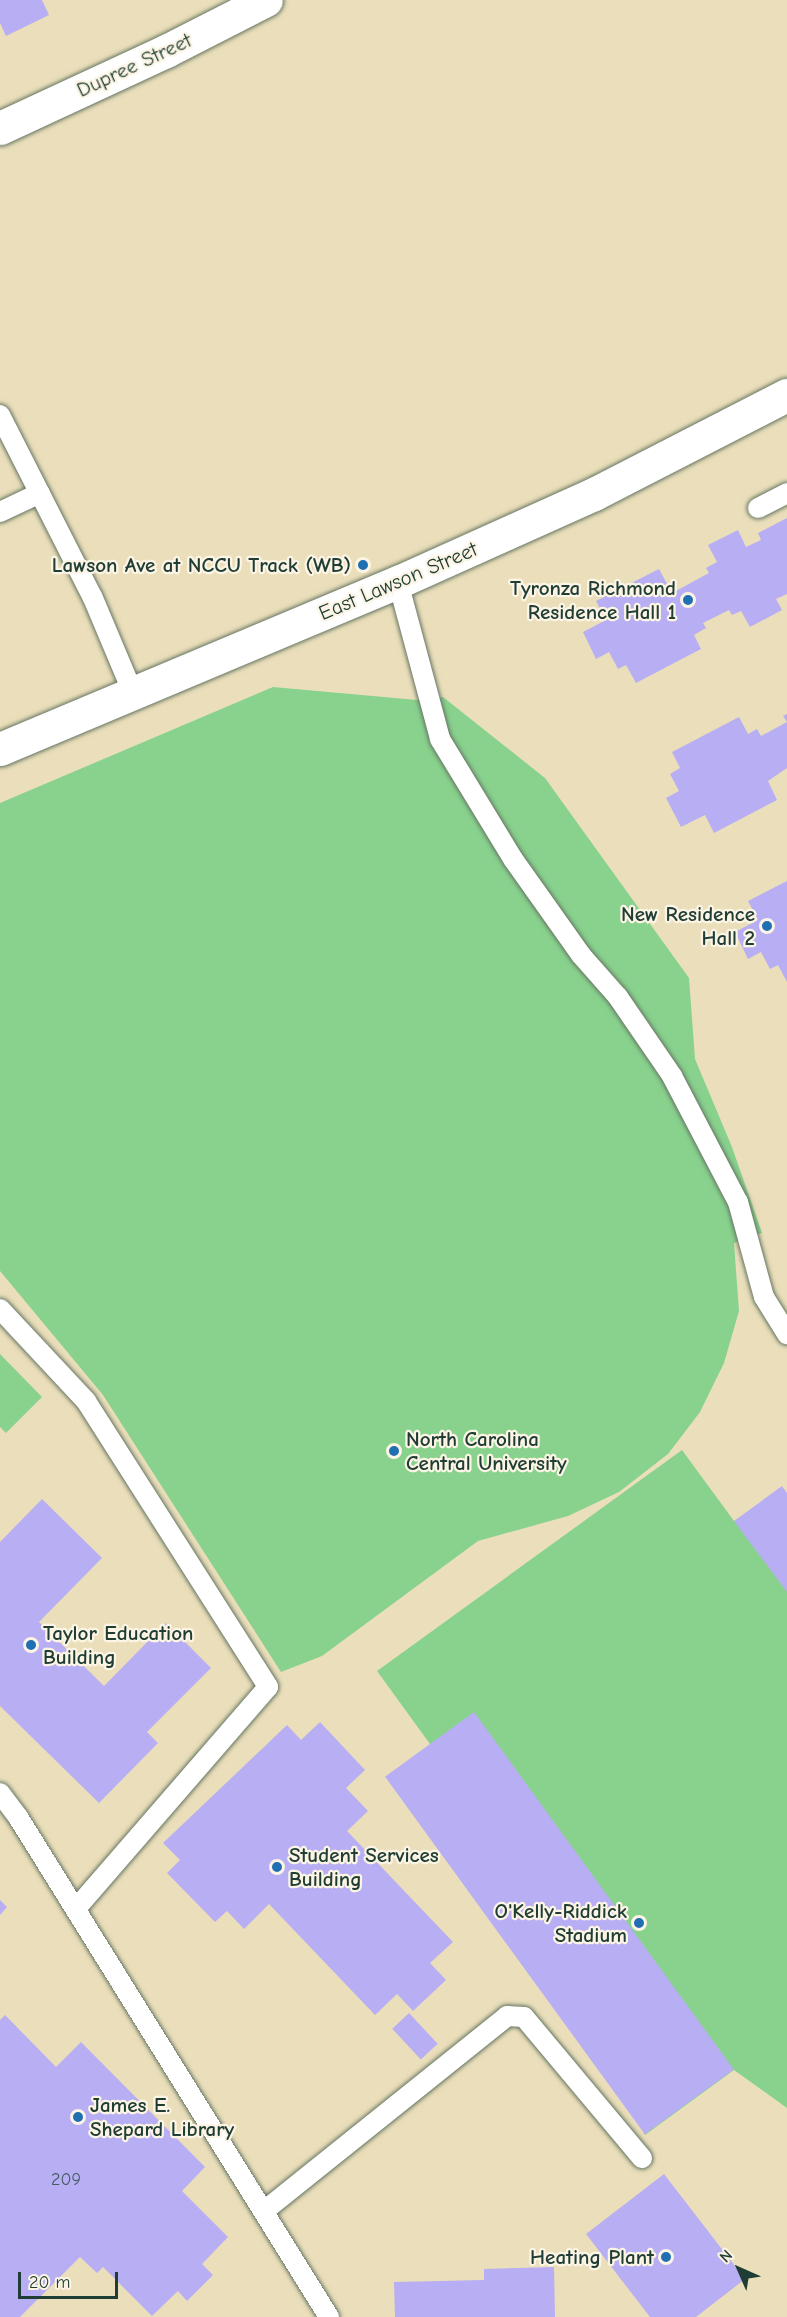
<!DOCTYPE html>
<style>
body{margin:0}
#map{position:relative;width:787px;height:2317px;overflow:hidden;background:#ebdfbb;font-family:"Comic Neue",sans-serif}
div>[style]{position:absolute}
.green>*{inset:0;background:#88d28e}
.building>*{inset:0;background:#b8aef3;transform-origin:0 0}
.roads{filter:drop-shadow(0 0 2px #667663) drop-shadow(0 0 2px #667663)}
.lane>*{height:20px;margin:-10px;padding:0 10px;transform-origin:10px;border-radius:10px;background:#fff}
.street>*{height:33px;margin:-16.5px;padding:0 16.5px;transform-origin:16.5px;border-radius:16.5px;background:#fff}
.secondary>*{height:33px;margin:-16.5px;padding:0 16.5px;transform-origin:16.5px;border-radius:16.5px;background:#fff}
.dots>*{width:16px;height:16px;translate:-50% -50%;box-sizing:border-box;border:3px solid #fcf5e5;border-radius:50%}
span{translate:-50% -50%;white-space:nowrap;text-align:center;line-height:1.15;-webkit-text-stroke:4.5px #fcf5e5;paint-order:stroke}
.number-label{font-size:18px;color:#455964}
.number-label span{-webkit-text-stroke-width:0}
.street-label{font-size:21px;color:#1f3d34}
.poi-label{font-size:21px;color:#1f3d34;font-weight:700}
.right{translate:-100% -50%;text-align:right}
.left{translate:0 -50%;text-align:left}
.north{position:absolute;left:709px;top:2239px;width:60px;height:60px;-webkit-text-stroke:4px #fcf5e5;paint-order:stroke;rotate:315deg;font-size:16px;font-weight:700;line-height:24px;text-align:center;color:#1f3d34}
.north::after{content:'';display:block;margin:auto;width:21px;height:27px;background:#1f3d34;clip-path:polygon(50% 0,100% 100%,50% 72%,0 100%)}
.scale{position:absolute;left:18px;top:2272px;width:100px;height:27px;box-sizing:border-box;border:3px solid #1f3d34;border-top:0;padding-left:8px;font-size:18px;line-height:21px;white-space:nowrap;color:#1f3d34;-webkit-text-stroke:4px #fcf5e5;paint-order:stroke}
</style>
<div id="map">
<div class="green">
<i style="clip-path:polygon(273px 687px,417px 700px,443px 697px,545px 778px,689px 978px,695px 1059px,732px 1147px,762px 1233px,734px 1243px,739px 1311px,724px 1363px,700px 1412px,668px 1454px,619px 1492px,568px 1516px,478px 1541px,322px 1656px,281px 1672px,103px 1395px,0 1271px,0 803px)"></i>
<i style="clip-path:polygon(0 1354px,42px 1397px,6px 1433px,0 1427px)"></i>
<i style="clip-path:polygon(682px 1450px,734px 1521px,787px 1493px,787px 2108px,734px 2070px,645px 2135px,430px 1744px,377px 1671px)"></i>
</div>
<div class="building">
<i style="clip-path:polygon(0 0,42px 0,49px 15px,6px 36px,0 23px)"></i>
<i style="clip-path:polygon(787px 518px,787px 594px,776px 599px,782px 610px,750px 627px,741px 611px,732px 615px,729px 610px,703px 623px,706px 628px,694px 635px,701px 649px,636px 683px,626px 665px,618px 669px,609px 652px,596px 659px,583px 632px,606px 620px,596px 601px,659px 569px,672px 593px,709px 573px,706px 568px,717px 562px,708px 545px,738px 530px,746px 547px,761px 540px,758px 533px)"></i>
<i style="clip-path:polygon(787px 714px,787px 768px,768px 781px,777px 800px,714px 833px,705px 815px,681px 827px,666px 798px,679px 791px,670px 774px,680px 768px,672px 752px,739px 717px,748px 734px,757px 729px,761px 736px,787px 722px,783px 716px)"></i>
<i style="clip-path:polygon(787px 881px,787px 982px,778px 965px,770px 969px,761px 952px,748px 959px,735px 932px,758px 920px,748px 901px)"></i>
<i style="clip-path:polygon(782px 1486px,787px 1493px,787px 1592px,734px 1521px)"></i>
<i style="clip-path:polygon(42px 1499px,102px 1558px,39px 1622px,104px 1686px,166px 1623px,211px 1668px,147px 1732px,158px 1743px,99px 1803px,0 1706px,0 1542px)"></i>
<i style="left:474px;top:1712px;width:442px;height:110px;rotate:54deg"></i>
<i style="clip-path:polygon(320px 1722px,365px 1770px,346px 1788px,368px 1811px,347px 1831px,453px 1942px,430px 1963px,446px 1980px,413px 2011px,397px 1994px,375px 2015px,269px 1904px,244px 1929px,227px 1911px,215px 1922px,167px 1873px,180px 1860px,163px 1843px,287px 1725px,301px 1740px)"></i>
<i style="clip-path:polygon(0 1900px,7px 1907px,0 1915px)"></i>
<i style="left:409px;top:2013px;width:42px;height:23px;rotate:47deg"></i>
<i style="clip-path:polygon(5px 2015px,56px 2067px,81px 2042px,205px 2167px,182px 2191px,228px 2237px,202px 2264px,213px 2275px,187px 2301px,178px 2291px,152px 2316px,103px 2267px,97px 2273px,80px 2257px,20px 2317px,0 2317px,0 2020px)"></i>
<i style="clip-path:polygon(664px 2174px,745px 2279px,696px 2317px,650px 2317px,586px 2234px)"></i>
<i style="clip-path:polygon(554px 2267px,555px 2317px,395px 2317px,394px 2282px,484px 2280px,484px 2269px)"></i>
</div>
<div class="roads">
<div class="lane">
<i style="left:0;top:415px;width:205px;rotate:63.1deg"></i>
<i style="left:93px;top:598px;width:103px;rotate:67.2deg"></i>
<i style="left:758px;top:508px;width:33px;rotate:-27deg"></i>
<i style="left:0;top:512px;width:44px;rotate:-25.4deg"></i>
<i style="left:398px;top:582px;width:163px;rotate:75deg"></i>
<i style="left:440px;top:739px;width:140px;rotate:58.7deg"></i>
<i style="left:513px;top:859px;width:118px;rotate:54.7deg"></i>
<i style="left:581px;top:955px;width:56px;rotate:48.6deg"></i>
<i style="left:618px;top:997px;width:96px;rotate:55.6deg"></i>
<i style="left:672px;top:1076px;width:142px;rotate:62.4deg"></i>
<i style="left:738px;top:1202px;width:98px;rotate:74.7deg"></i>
<i style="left:764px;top:1297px;width:44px;rotate:58.1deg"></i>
<i style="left:0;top:1309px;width:126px;rotate:46.9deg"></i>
<i style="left:86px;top:1401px;width:339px;rotate:57.5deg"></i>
<i style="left:268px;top:1687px;width:294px;rotate:130.9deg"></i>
<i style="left:0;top:1793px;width:30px;rotate:53deg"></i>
<i style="left:18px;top:1817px;width:589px;rotate:58.12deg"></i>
<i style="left:264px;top:2211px;width:312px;rotate:-38.7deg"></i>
<i style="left:507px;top:2016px;width:17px;rotate:3deg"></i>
<i style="left:524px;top:2017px;width:184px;rotate:50.1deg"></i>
</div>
<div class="street">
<i style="left:0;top:128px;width:183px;rotate:-24.9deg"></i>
<i style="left:166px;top:51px;width:112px;rotate:-27deg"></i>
</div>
<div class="secondary">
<i style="left:0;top:749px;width:432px;rotate:-22.8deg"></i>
<i style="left:398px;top:582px;width:215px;rotate:-24.2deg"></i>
<i style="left:594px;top:494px;width:217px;rotate:-27.2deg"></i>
</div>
</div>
<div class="dots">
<i style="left:363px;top:565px;background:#1f6fb2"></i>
<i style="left:688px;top:600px;background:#1f6fb2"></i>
<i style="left:767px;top:926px;background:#1f6fb2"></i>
<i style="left:394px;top:1451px;background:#1f6fb2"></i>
<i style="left:31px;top:1645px;background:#1f6fb2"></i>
<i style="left:277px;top:1867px;background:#1f6fb2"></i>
<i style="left:639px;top:1923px;background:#1f6fb2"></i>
<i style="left:78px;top:2117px;background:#1f6fb2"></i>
<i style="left:666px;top:2257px;background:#1f6fb2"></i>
</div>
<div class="number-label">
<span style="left:66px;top:2180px">209</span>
</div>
<div class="street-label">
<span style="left:134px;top:65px;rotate:-25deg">Dupree Street</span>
<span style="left:398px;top:581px;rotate:-23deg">East Lawson Street</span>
</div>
<div class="poi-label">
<span class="right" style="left:351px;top:565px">Lawson Ave at NCCU Track (WB)</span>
<span class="right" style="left:676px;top:600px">Tyronza Richmond<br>Residence Hall 1</span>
<span class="right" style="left:755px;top:926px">New Residence<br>Hall 2</span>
<span class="left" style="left:406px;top:1451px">North Carolina<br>Central University</span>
<span class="left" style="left:43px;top:1645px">Taylor Education<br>Building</span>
<span class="left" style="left:289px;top:1867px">Student Services<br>Building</span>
<span class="right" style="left:627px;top:1923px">O'Kelly-Riddick<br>Stadium</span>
<span class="left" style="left:90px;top:2117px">James E.<br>Shepard Library</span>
<span class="right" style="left:654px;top:2257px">Heating Plant</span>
</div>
<div class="north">N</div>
<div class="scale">20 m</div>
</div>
